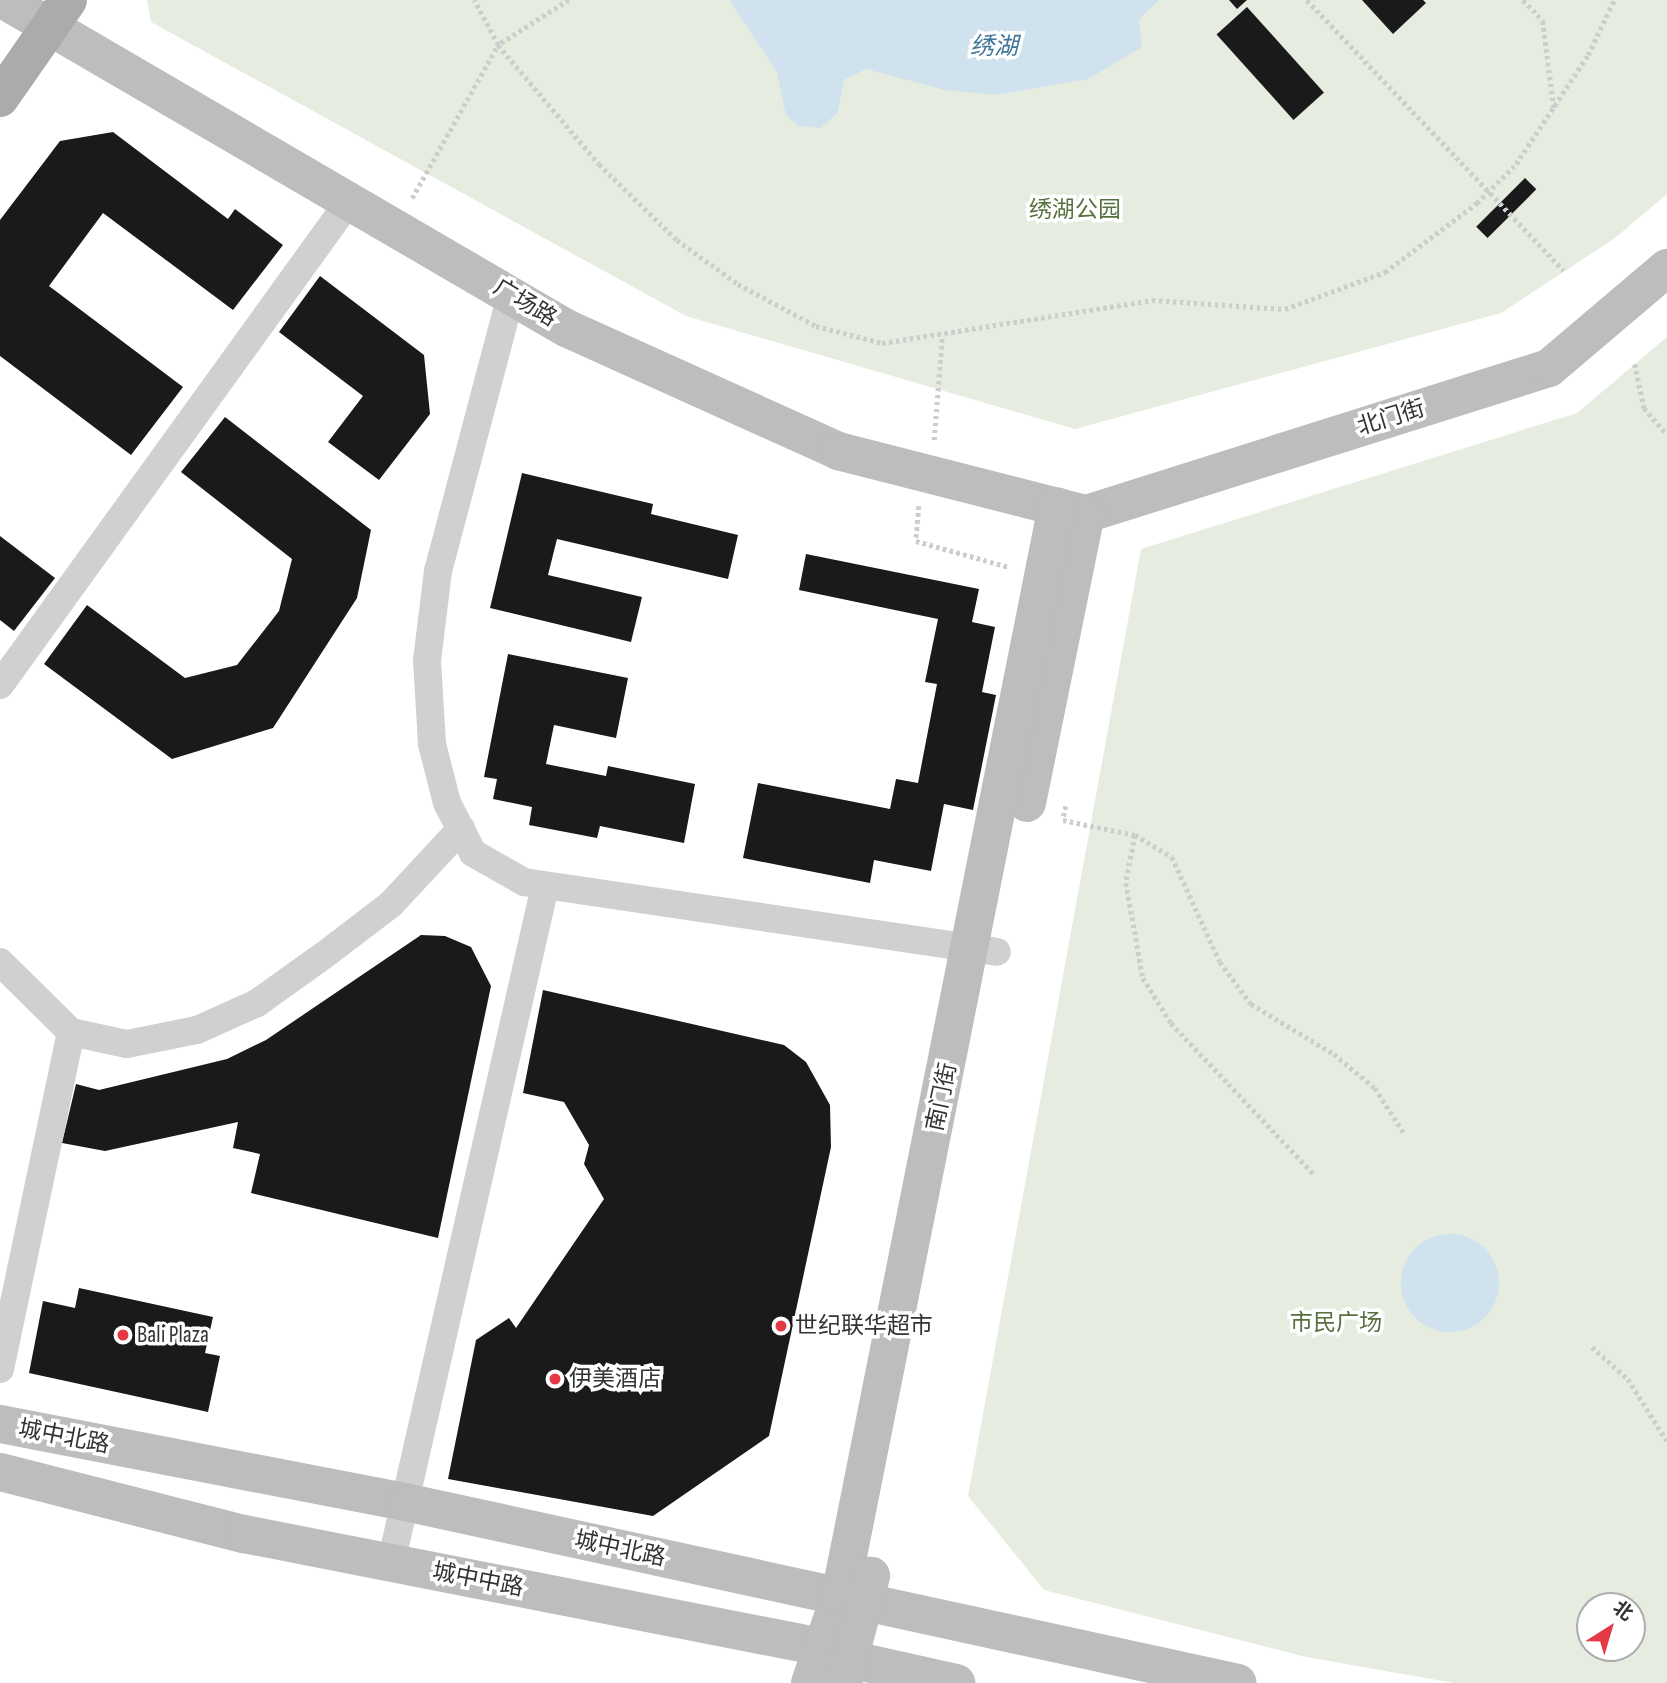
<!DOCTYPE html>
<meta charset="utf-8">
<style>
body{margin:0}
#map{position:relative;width:1667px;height:1683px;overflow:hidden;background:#fff;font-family:"Sofia Sans Condensed","Noto Sans SC",sans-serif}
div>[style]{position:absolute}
.green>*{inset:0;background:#e6ecdf}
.water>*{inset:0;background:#cfe2ee}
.round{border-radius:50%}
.building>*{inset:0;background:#1a1a1a;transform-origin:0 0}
.path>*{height:4.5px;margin-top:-2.25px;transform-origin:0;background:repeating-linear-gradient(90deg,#cdcdcd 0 3.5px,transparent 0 7px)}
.street>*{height:28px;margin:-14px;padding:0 14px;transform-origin:14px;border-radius:14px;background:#d0d0d0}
.secondary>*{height:38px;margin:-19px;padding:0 19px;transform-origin:19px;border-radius:19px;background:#bdbdbd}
.primary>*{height:38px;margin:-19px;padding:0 19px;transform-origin:19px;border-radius:19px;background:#ababab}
.dots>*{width:19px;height:19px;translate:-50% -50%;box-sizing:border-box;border:4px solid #fff;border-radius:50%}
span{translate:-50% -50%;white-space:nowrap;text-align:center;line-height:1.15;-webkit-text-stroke:7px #fff;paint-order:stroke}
.park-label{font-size:23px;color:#56703f}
.street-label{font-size:23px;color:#333}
.poi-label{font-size:23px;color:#333}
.left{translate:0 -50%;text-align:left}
.water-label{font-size:24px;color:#3f7597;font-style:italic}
.north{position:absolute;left:1576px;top:1592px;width:70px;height:70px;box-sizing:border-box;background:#fff;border:2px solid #adadad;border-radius:50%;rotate:37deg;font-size:19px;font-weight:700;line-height:28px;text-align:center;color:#333}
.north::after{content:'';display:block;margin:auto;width:24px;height:32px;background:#e63946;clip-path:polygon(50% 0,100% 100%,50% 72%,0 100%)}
</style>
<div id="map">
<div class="green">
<i style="clip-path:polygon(147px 0,1667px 0,1667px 194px,1615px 238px,1501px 313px,1075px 429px,686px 316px,151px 22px)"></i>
<i style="clip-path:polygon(evenodd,1667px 337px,1667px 1683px,1454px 1683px,1306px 1657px,1044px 1590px,968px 1496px,1141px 549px,1577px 413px,1667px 337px,1590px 1606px,1632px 1606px,1632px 1648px,1590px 1648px,1590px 1606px)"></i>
</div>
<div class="water">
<i style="clip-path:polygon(729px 0,1159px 0,1139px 19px,1142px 47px,1088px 79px,996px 95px,945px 90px,866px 69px,844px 80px,838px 112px,821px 128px,798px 126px,786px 115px,777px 72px)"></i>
<i class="round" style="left:1401px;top:1234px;width:98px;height:98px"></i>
</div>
<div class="building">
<i style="clip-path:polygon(1229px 0,1247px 0,1237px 9px)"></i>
<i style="clip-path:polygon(1362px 0,1423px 0,1426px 3px,1393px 34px)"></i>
<i style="left:1247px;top:7px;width:115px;height:41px;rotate:48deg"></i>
<i style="clip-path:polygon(113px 132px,228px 219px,235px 209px,283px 245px,233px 310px,103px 213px,49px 286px,183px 387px,131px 455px,0 356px,0 220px,60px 141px)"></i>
<i style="left:1525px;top:178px;width:16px;height:69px;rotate:45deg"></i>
<i style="clip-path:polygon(320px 276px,424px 355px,430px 414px,379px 480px,328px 442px,363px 396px,279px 332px)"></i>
<i style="clip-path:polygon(225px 417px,371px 530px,357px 598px,273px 728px,172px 759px,44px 664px,87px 605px,185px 678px,237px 665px,279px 611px,292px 559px,181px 472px)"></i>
<i style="clip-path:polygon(522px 473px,653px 504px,651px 514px,738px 535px,728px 579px,557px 539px,548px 575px,642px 597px,631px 642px,490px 608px)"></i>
<i style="clip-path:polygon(0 536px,55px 578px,14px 631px,0 620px)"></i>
<i style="clip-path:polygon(806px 554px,979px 589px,972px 622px,995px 627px,982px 692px,996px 695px,973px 810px,944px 804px,931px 871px,874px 860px,870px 883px,743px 858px,758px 783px,890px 809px,896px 779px,918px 783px,937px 684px,925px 682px,938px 619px,799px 590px)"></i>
<i style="clip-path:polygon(508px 654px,628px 678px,616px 738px,554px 725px,546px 764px,606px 776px,608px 766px,695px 784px,684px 843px,600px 826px,597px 838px,529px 825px,532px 807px,493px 799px,497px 779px,484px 777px)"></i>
<i style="clip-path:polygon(421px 935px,445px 936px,471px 947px,491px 986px,438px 1238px,251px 1193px,260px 1154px,233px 1148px,238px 1122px,105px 1151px,62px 1143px,76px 1084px,99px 1090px,227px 1059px,266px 1040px)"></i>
<i style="clip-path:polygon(543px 990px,784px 1045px,806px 1062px,830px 1105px,831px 1147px,769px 1436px,653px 1516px,448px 1479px,476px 1340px,509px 1318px,516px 1328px,604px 1199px,584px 1164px,589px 1145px,564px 1102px,523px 1093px)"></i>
<i style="clip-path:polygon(79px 1288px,213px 1317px,205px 1353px,220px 1356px,208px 1412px,29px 1373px,43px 1301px,75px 1308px)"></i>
</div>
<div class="path">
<i style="left:569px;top:0;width:84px;rotate:147.6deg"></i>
<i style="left:498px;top:45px;width:156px;rotate:49.7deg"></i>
<i style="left:599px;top:164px;width:109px;rotate:44.3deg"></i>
<i style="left:677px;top:240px;width:75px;rotate:35.8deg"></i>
<i style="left:738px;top:284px;width:89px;rotate:28.3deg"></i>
<i style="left:816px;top:326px;width:68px;rotate:14.4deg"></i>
<i style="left:882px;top:343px;width:273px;rotate:-9deg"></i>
<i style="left:1152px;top:300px;width:133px;rotate:3.9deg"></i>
<i style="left:1285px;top:309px;width:107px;rotate:-20.3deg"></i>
<i style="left:1385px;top:272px;width:115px;rotate:-36.9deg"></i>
<i style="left:1477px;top:203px;width:55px;rotate:-45deg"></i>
<i style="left:1516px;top:164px;width:131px;rotate:-56.6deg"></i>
<i style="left:1588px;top:55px;width:61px;rotate:-64.7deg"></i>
<i style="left:1307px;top:0;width:373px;rotate:46.5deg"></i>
<i style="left:1523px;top:0;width:29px;rotate:46deg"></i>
<i style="left:1543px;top:21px;width:89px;rotate:82.9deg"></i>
<i style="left:412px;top:198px;width:176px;rotate:-60.7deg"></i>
<i style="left:498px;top:45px;width:51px;rotate:-118.1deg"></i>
<i style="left:1635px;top:364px;width:45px;rotate:78.4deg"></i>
<i style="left:1644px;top:408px;width:35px;rotate:49deg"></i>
<i style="left:934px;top:440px;width:104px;rotate:-85.6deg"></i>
<i style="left:919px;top:506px;width:35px;rotate:95deg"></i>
<i style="left:916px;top:541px;width:97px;rotate:15.6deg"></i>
<i style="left:1066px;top:806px;width:14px;rotate:102deg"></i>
<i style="left:1063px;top:820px;width:74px;rotate:11.8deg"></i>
<i style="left:1135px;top:835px;width:43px;rotate:30.7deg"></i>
<i style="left:1172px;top:857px;width:115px;rotate:65.4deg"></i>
<i style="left:1220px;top:962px;width:52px;rotate:53.6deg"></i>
<i style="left:1251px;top:1004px;width:97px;rotate:31.1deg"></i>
<i style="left:1334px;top:1054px;width:53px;rotate:39.7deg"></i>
<i style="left:1375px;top:1088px;width:54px;rotate:57.2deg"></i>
<i style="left:1135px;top:835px;width:49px;rotate:100.6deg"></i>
<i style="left:1126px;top:883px;width:97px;rotate:79.9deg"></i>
<i style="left:1143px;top:978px;width:53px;rotate:58.1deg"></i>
<i style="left:1171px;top:1023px;width:208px;rotate:46.6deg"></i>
<i style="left:1592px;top:1347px;width:48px;rotate:41.6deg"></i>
<i style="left:1628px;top:1379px;width:73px;rotate:57.8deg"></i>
</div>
<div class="street">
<i style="left:511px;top:295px;width:285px;rotate:104.8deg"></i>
<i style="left:438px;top:571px;width:90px;rotate:97deg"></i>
<i style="left:427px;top:660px;width:84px;rotate:86.6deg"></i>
<i style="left:432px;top:744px;width:61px;rotate:75.7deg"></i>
<i style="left:447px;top:803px;width:56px;rotate:62.5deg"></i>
<i style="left:473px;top:853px;width:59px;rotate:29.6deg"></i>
<i style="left:524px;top:882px;width:478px;rotate:8.4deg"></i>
<i style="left:0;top:685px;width:598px;rotate:-54.18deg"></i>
<i style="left:0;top:962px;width:100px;rotate:44.6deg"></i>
<i style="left:71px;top:1032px;width:57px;rotate:12.1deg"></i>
<i style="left:127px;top:1044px;width:71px;rotate:-11.3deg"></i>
<i style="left:197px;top:1030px;width:66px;rotate:-24.2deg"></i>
<i style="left:257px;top:1003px;width:81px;rotate:-35.5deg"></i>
<i style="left:323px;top:956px;width:86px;rotate:-37.4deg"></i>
<i style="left:391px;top:904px;width:103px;rotate:-47deg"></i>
<i style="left:0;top:1369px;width:344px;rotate:-78.1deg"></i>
<i style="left:391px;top:1563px;width:694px;rotate:-77.18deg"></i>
</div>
<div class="secondary">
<i style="left:4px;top:0;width:651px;rotate:30.27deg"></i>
<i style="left:566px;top:328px;width:299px;rotate:24.3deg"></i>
<i style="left:838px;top:451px;width:256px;rotate:14.3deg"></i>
<i style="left:1086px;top:514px;width:485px;rotate:-17.5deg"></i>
<i style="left:1549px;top:368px;width:155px;rotate:-40.3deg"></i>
<i style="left:1027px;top:803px;width:295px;rotate:-78.5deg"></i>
<i style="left:0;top:1424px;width:412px;rotate:10.9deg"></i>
<i style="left:405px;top:1502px;width:852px;rotate:12.26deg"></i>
<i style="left:0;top:1472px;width:252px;rotate:14.3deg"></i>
<i style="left:244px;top:1534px;width:593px;rotate:11.08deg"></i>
<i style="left:826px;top:1648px;width:30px;rotate:24deg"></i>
<i style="left:853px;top:1660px;width:106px;rotate:12.6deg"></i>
<i style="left:810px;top:1683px;width:92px;rotate:-71deg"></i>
<i style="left:840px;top:1596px;width:1111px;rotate:-78.74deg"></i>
<i style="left:843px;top:1683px;width:111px;rotate:-75.3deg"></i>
</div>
<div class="primary">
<i style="left:0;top:98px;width:119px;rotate:-55.2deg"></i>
</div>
<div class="dots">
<i style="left:781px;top:1326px;background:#e63946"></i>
<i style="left:123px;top:1335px;background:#e63946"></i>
<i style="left:555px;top:1379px;background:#e63946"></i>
</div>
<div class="park-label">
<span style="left:1075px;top:210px">绣湖公园</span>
<span style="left:1336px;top:1323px">市民广场</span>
</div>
<div class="street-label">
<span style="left:525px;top:303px;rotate:31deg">广场路</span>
<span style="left:1391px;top:418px;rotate:-17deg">北门街</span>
<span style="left:942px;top:1097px;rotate:-78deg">南门街</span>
<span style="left:64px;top:1437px;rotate:11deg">城中北路</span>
<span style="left:620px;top:1549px;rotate:12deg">城中北路</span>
<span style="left:478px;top:1580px;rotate:11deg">城中中路</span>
</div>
<div class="poi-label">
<span class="left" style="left:795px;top:1326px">世纪联华超市</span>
<span class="left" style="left:137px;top:1335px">Bali Plaza</span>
<span class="left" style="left:569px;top:1379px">伊美酒店</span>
</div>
<div class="water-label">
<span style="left:994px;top:47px">绣湖</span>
</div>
<div class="north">北</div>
</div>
